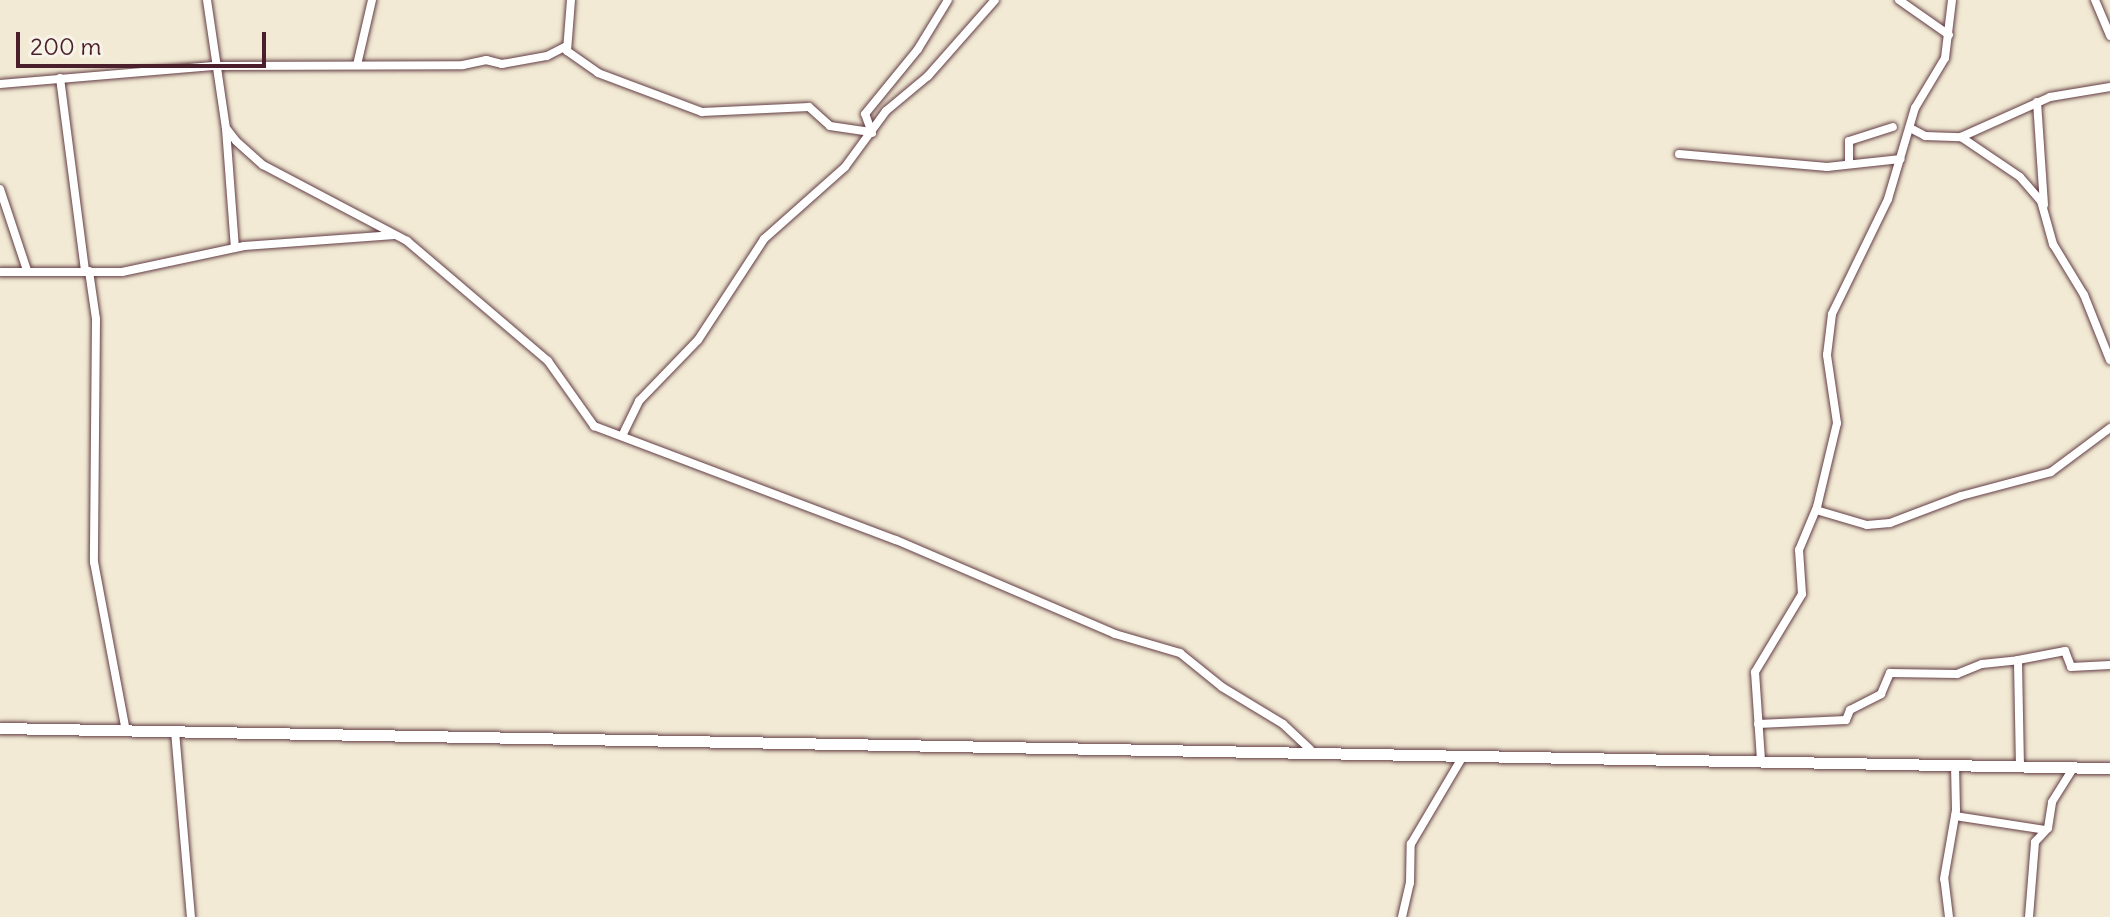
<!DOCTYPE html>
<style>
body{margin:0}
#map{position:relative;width:2110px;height:917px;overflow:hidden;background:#f2ead4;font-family:Delius,sans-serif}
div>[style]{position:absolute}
.roads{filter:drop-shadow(0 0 2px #633d44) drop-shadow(0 0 2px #633d44)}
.street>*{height:8px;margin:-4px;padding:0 4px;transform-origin:4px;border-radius:4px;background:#fff}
.secondary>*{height:11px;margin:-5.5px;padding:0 5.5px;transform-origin:5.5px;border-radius:5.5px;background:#fff}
span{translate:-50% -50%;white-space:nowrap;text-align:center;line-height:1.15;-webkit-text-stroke:7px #f7f3e8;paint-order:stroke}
.scale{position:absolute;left:16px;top:32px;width:250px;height:36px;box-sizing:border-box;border:4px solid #4a1f2b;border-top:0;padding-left:10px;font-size:24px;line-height:28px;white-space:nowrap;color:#4a1f2b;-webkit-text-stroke:6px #f7f3e8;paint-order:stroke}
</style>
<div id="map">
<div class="roads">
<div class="street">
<i style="left:207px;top:0;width:129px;rotate:81.6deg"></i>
<i style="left:226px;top:128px;width:16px;rotate:52deg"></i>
<i style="left:236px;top:141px;width:36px;rotate:42deg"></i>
<i style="left:263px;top:165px;width:163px;rotate:27.8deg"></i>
<i style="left:407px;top:241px;width:185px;rotate:40.4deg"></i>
<i style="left:548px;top:361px;width:80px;rotate:54.7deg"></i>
<i style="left:594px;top:426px;width:323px;rotate:20.7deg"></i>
<i style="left:896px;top:540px;width:238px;rotate:23.2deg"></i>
<i style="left:1115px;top:634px;width:68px;rotate:16.3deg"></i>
<i style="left:1180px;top:653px;width:54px;rotate:39deg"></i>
<i style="left:1222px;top:687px;width:71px;rotate:31.2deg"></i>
<i style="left:1283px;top:724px;width:37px;rotate:43deg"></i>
<i style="left:571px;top:0;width:51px;rotate:94.5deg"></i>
<i style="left:567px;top:51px;width:38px;rotate:35deg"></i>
<i style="left:598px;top:73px;width:111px;rotate:20.6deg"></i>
<i style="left:702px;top:112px;width:107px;rotate:-2.7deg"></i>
<i style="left:809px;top:107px;width:28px;rotate:42deg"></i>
<i style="left:830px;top:126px;width:41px;rotate:8.3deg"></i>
<i style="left:1899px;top:0;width:61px;rotate:35deg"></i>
<i style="left:2095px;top:0;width:39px;rotate:67deg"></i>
<i style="left:357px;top:65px;width:67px;rotate:-77deg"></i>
<i style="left:60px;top:78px;width:195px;rotate:82.6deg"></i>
<i style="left:0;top:84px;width:217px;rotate:-4.8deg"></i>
<i style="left:216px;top:66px;width:247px;rotate:-0.2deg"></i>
<i style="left:463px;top:65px;width:24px;rotate:-12deg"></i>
<i style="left:486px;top:60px;width:16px;rotate:14deg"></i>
<i style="left:502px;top:64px;width:46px;rotate:-10.1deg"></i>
<i style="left:547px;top:56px;width:22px;rotate:-27deg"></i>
<i style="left:2037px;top:102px;width:103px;rotate:86.1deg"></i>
<i style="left:226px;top:129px;width:119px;rotate:85.7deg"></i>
<i style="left:1912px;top:129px;width:15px;rotate:28deg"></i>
<i style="left:1925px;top:136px;width:36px;rotate:2deg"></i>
<i style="left:1961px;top:137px;width:98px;rotate:-24.2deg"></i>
<i style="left:2050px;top:97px;width:61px;rotate:-9.5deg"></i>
<i style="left:872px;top:133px;width:20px;rotate:-110deg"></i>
<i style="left:865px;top:114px;width:84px;rotate:-50.8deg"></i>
<i style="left:918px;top:49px;width:57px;rotate:-58.5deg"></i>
<i style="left:1961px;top:137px;width:71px;rotate:34.1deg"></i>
<i style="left:2020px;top:177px;width:32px;rotate:49deg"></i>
<i style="left:2041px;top:201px;width:45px;rotate:74.4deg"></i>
<i style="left:2053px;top:244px;width:60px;rotate:58.7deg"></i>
<i style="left:2084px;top:295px;width:70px;rotate:68.2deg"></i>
<i style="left:1679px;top:154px;width:149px;rotate:5deg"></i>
<i style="left:1827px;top:167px;width:74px;rotate:-6.2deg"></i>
<i style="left:1849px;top:162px;width:21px;rotate:-90deg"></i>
<i style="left:1849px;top:141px;width:46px;rotate:-17.7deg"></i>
<i style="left:0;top:189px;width:85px;rotate:71.6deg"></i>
<i style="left:89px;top:271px;width:49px;rotate:81.7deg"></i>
<i style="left:96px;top:319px;width:243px;rotate:90.5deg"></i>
<i style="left:94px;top:562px;width:172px;rotate:79.3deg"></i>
<i style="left:0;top:272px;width:122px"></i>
<i style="left:122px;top:272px;width:125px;rotate:-12deg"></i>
<i style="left:244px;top:246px;width:151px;rotate:-4.2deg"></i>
<i style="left:623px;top:434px;width:37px;rotate:-64deg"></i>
<i style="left:639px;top:401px;width:85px;rotate:-46deg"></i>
<i style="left:698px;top:340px;width:121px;rotate:-56.8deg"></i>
<i style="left:764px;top:239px;width:108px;rotate:-41.6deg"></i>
<i style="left:845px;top:167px;width:69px;rotate:-53.8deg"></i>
<i style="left:886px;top:111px;width:55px;rotate:-39.8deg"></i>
<i style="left:928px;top:76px;width:101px;rotate:-48.6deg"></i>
<i style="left:1816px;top:510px;width:53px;rotate:16.4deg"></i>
<i style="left:1867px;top:525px;width:23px;rotate:-5deg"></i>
<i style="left:1890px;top:523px;width:76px;rotate:-20.8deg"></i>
<i style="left:1961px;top:496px;width:93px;rotate:-14.9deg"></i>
<i style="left:2051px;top:472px;width:74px;rotate:-36.7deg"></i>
<i style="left:1758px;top:724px;width:88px;rotate:-2.6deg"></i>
<i style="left:1846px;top:720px;width:11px;rotate:-68deg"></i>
<i style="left:1850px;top:710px;width:35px;rotate:-27deg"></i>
<i style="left:1881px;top:694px;width:23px;rotate:-67deg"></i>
<i style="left:1890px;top:673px;width:67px;rotate:0.9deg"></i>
<i style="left:1957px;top:674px;width:27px;rotate:-22deg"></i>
<i style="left:1982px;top:664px;width:36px;rotate:-6deg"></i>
<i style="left:175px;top:731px;width:187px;rotate:85.1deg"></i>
<i style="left:1761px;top:760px;width:88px;rotate:-93.9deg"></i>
<i style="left:1755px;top:672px;width:91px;rotate:-58.9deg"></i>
<i style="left:1802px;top:594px;width:44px;rotate:-93.9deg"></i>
<i style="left:1799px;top:550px;width:47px;rotate:-67.3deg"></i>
<i style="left:1817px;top:507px;width:86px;rotate:-76.6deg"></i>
<i style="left:1837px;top:423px;width:69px;rotate:-98.4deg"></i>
<i style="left:1827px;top:355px;width:41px;rotate:-83deg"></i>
<i style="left:1832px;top:314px;width:128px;rotate:-64deg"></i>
<i style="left:1888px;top:199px;width:95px;rotate:-73.5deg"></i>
<i style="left:1915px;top:108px;width:58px;rotate:-59deg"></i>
<i style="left:1945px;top:58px;width:58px;rotate:-83.1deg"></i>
<i style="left:2020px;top:767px;width:107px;rotate:-91.1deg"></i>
<i style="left:2018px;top:660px;width:48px;rotate:-10.8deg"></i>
<i style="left:2065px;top:651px;width:17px;rotate:69deg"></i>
<i style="left:2071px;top:667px;width:39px;rotate:-3deg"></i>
<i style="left:1955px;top:816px;width:91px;rotate:8.8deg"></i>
<i style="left:1402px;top:917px;width:35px;rotate:-77deg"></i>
<i style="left:1410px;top:883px;width:39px;rotate:-89deg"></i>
<i style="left:1411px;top:844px;width:102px;rotate:-59.4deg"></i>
<i style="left:1949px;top:917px;width:38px;rotate:-97deg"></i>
<i style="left:1944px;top:879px;width:70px;rotate:-80.1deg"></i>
<i style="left:1956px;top:810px;width:45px;rotate:-91.3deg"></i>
<i style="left:2029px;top:917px;width:75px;rotate:-85.4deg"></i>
<i style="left:2035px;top:842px;width:19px;rotate:-47deg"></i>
<i style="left:2048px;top:828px;width:26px;rotate:-81deg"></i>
<i style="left:2052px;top:802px;width:40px;rotate:-58deg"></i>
</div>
<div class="secondary">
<i style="left:0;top:728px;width:2110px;rotate:1.09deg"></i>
</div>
</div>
<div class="scale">200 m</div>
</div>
